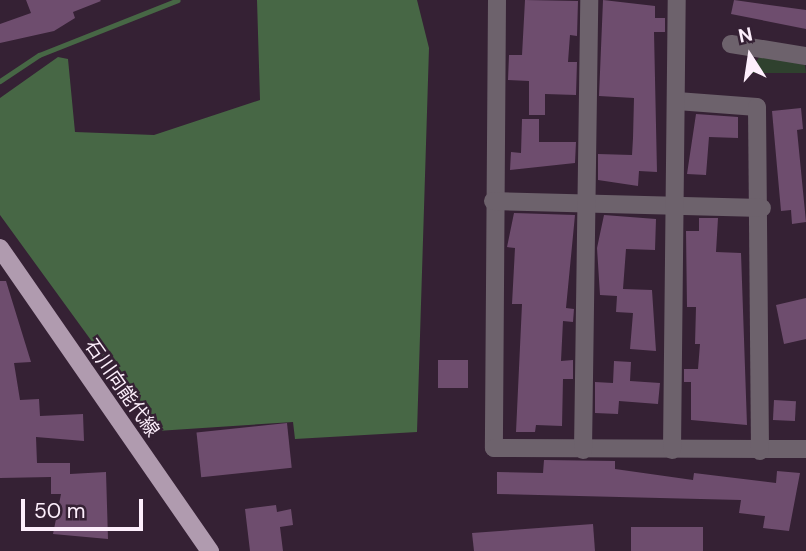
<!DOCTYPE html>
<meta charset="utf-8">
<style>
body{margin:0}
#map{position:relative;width:806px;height:551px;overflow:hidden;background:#352134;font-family:"DM Sans","Noto Sans JP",sans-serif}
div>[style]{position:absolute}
.green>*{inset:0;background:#2f412e}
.forest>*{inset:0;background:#476745}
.stream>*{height:5px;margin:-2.5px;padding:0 2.5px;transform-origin:2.5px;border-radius:2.5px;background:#476745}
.building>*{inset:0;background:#6e4d6e;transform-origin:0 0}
.minor>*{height:18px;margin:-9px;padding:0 9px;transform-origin:9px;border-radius:9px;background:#6d626c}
.major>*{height:18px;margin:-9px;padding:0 9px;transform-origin:9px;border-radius:9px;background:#b09baf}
span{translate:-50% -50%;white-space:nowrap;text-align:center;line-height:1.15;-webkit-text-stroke:5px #352134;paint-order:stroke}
.street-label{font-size:19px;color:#fdeffc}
.north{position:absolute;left:715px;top:21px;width:70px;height:70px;-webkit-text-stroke:5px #352134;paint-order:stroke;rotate:348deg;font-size:19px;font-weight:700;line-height:28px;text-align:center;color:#fdeffc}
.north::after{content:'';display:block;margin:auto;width:24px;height:32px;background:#fdeffc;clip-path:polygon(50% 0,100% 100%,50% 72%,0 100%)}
.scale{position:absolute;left:21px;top:499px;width:122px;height:32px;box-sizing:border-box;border:4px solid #fdeffc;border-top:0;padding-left:9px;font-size:21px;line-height:24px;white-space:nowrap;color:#fdeffc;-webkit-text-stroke:5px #352134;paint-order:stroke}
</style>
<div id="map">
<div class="green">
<i style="clip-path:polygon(760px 56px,805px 65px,806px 73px,748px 73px)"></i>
</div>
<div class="forest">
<i style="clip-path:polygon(257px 0,417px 0,429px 48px,417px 432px,295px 439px,293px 422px,157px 431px,0 215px,0 98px,58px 57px,68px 59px,75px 132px,154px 135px,260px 100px)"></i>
</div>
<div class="stream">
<i style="left:0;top:81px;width:47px;rotate:-33.7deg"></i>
<i style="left:39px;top:55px;width:149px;rotate:-21.6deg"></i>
</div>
<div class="building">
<i style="clip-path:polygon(26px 0,100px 0,101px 1px,73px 12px,75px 18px,54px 31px,0 43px,0 24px,31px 13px)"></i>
<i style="clip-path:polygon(525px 0,578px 1px,577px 36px,570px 35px,568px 62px,577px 62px,576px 95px,545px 94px,545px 115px,529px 115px,529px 81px,508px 80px,509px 55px,522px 55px)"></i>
<i style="clip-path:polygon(603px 0,655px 6px,655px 18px,665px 18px,665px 32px,654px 32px,657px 172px,639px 171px,638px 186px,598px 180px,598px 154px,632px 155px,633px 138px,634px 98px,599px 96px)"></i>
<i style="clip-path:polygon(734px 0,806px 10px,806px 29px,731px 14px)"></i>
<i style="clip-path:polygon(801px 108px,803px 129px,797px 130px,806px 222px,792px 224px,791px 210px,781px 211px,772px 111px)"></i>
<i style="clip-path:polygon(696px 114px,738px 117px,738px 138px,709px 137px,706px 175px,687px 174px)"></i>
<i style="clip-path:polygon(522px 119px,539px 119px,539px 142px,576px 142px,575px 163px,510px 170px,511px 152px,521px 153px)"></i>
<i style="clip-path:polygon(514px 213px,575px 215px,566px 308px,574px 309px,573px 322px,563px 321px,561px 361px,573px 360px,573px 379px,563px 379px,562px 426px,536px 425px,535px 432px,516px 432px,522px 304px,512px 304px,515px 248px,507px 247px)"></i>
<i style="clip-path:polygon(604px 215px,656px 219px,655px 250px,626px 249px,623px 289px,652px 290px,656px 351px,630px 349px,633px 313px,616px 312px,617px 296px,600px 295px,597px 248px)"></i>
<i style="clip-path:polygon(699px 218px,718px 218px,716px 252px,741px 253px,747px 425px,691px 420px,691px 382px,684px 382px,684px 369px,698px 369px,700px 344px,695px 344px,696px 307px,687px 307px,686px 231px,699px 231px)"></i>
<i style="clip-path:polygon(0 281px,6px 281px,31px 362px,14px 363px,20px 400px,39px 399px,40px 416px,83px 414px,84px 441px,36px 437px,37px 463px,70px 463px,70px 474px,106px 472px,108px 539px,53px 534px,61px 494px,51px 494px,51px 477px,0 478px)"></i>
<i style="clip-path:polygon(806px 298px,806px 339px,784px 344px,776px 305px)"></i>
<i style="left:438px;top:360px;width:30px;height:28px"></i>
<i style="clip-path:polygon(614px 361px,631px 362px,630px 381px,660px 383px,658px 404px,619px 401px,618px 414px,595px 413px,595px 382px,613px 383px)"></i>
<i style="left:774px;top:400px;width:22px;height:20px;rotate:3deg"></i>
<i style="left:287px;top:423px;width:45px;height:91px;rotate:84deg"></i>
<i style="clip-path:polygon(544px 460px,615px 461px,615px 469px,693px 480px,694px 473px,776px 483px,777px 471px,800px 473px,789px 531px,763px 528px,765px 516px,739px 513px,741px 500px,497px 494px,497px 472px,543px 473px)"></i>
<i style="clip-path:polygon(276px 505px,277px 512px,291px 509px,293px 525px,280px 527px,283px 551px,250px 551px,245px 509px)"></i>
<i style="clip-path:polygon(593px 524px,595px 551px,474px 551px,472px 533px)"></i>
<i style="left:703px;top:527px;width:24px;height:72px;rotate:90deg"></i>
</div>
<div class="minor">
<i style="left:497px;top:0;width:448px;rotate:90.4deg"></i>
<i style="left:494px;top:448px;width:312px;rotate:0.2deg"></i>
<i style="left:731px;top:44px;width:76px;rotate:9.1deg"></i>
<i style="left:677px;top:101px;width:80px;rotate:4.3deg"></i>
<i style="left:757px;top:107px;width:344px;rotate:89.5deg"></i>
<i style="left:493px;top:201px;width:269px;rotate:1.5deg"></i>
<i style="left:583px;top:450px;width:450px;rotate:-89.2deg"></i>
<i style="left:672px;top:450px;width:450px;rotate:-89.4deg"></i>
</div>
<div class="major">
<i style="left:0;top:248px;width:369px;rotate:55.3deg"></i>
</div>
<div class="street-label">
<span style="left:122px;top:388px;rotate:55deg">石川向能代線</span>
</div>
<div class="north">N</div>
<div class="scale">50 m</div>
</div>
